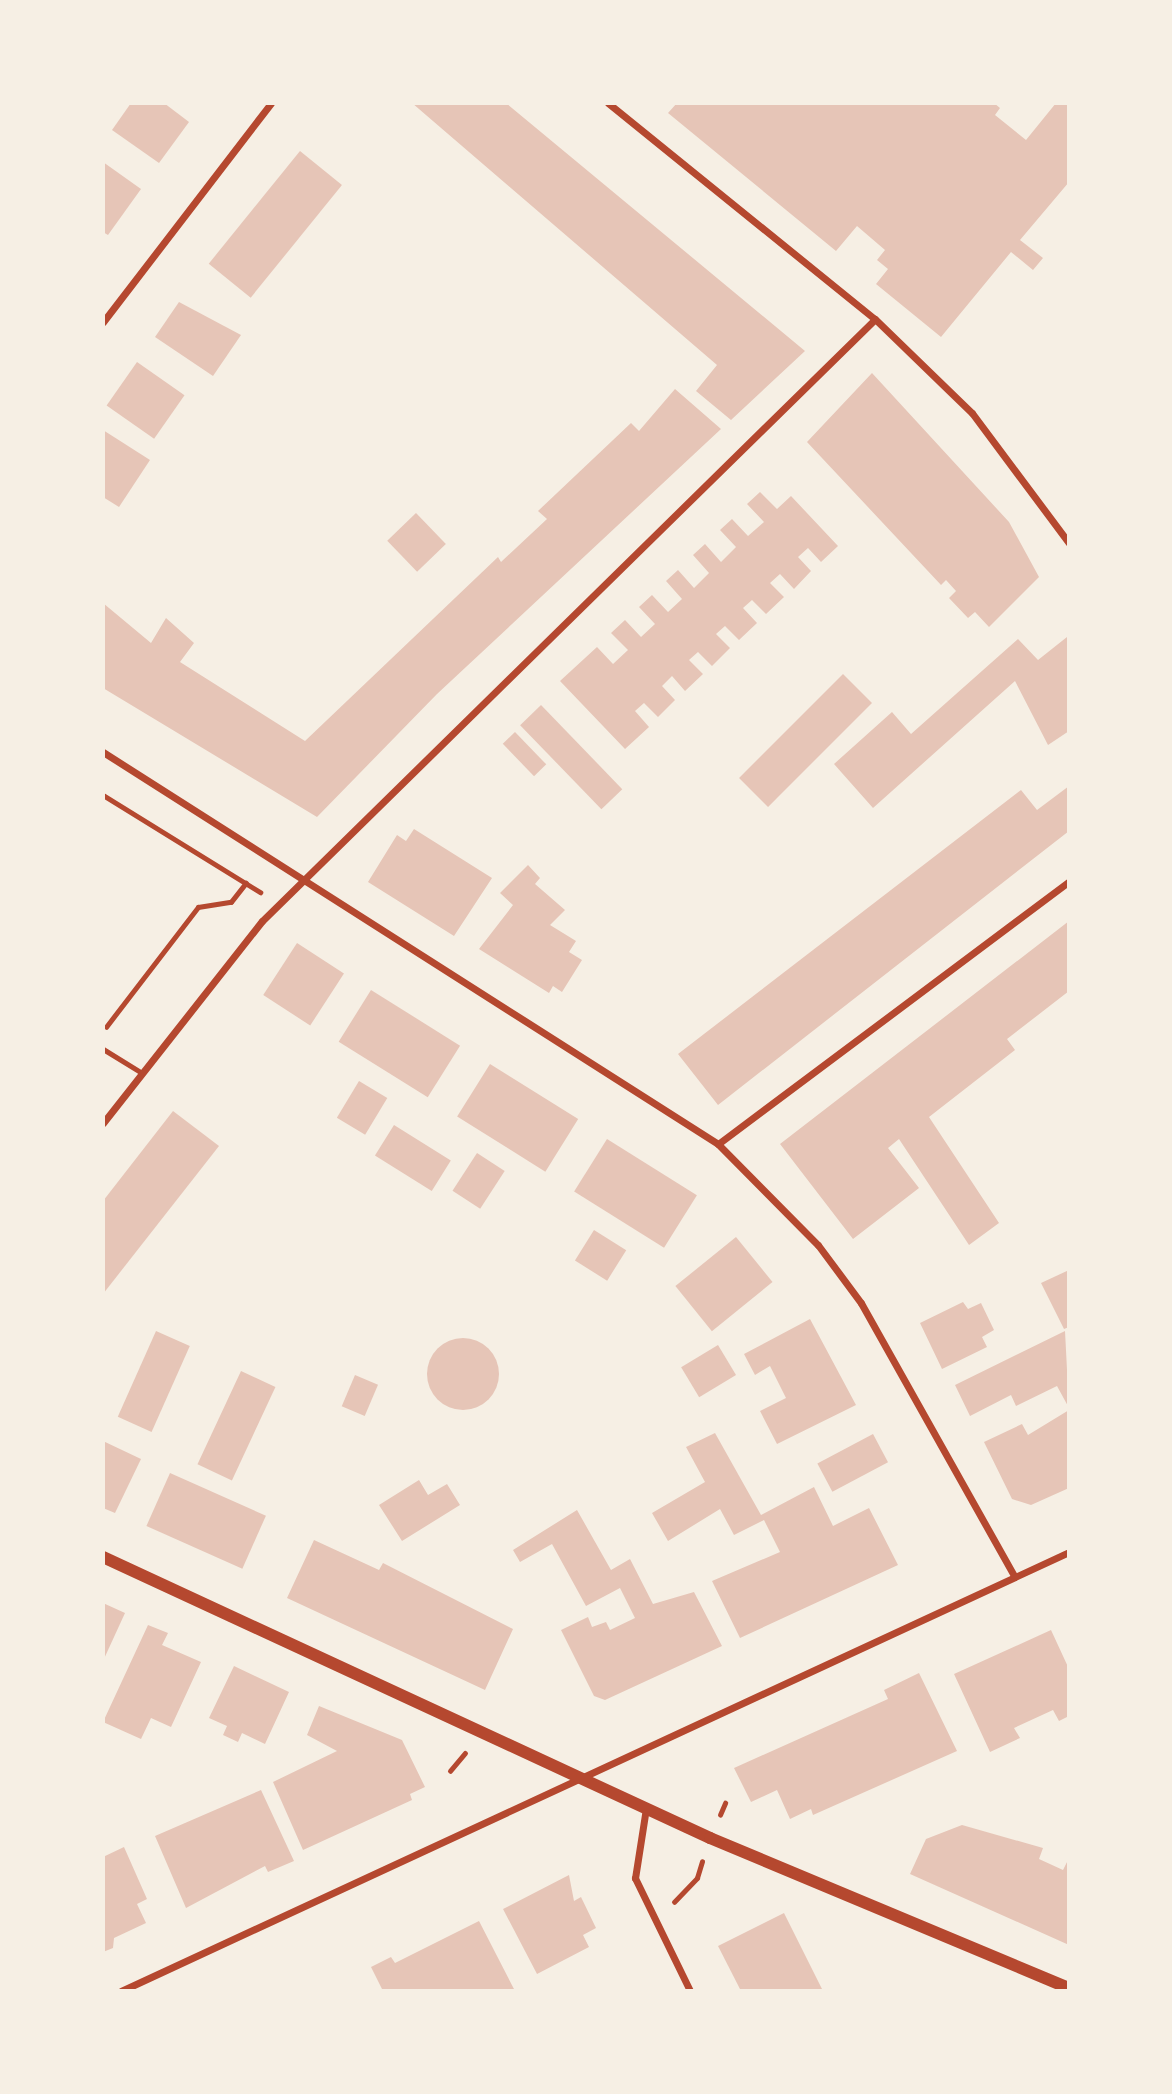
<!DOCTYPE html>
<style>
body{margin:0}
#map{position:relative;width:1172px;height:2094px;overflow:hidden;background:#f6efe4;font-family:"Roboto Condensed",sans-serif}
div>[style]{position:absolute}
.building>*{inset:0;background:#e6c5b7;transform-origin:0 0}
.round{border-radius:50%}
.path>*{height:4.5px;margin:-2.25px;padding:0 2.25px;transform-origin:2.25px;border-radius:2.25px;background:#b5482f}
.service>*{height:5px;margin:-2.5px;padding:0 2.5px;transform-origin:2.5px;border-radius:2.5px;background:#b5482f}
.minor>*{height:7px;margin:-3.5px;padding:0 3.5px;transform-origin:3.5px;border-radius:3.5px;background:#b5482f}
.tertiary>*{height:12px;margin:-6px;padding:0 6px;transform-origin:6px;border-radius:6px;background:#b5482f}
span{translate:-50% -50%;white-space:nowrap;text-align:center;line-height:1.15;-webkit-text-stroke:5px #f6efe4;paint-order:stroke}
.frame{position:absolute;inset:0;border:105px solid #f6efe4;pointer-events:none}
</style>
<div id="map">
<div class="building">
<i style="clip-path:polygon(131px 103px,164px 103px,189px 122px,159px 163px,112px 130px)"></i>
<i style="clip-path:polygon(412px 103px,506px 103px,805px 351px,731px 420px,696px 391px,717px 365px)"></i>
<i style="clip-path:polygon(677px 103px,994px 103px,1000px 108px,995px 115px,1026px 140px,1056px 103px,1069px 103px,1069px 182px,1020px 240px,1043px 258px,1033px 270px,1011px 252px,941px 337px,876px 284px,888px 269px,877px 260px,885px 250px,857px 226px,836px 251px,668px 113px)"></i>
<i style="left:300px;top:151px;width:54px;height:145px;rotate:39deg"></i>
<i style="clip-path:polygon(103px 162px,141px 189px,108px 235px,103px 232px)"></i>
<i style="clip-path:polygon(179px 302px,241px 335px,213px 376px,155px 337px)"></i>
<i style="left:137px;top:362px;width:58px;height:53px;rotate:35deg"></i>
<i style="clip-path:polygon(872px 373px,1009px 522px,1039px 577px,989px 627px,975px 612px,968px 618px,949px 598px,956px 591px,946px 580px,941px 585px,807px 442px)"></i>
<i style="clip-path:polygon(675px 389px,721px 429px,437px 694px,317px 817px,103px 688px,103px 603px,151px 643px,166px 618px,194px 643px,180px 662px,305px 741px,498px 557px,501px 562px,547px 519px,538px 511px,631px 423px,639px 431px)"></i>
<i style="clip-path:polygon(103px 430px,150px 460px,119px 507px,103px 497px)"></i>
<i style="clip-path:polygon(760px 492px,777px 509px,791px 496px,838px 546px,821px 562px,808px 548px,798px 557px,811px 571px,794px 589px,780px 574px,770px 583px,784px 597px,766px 614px,752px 600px,743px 608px,757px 623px,739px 640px,725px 626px,716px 634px,730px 648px,712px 666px,698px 652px,689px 660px,703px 674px,685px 691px,672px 676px,662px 686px,675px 700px,658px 717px,644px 703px,635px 711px,649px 727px,625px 749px,560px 681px,597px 647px,613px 664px,628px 650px,611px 633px,625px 620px,641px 637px,655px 624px,639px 607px,652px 595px,668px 612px,682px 599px,666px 581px,678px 570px,694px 588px,709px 573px,693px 555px,705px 544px,721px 562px,736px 547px,720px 530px,732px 519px,748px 536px,764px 522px,747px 504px)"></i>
<i style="left:416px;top:513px;width:43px;height:40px;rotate:46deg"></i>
<i style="clip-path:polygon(1067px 637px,1069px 731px,1048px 745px,1015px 681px,873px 808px,834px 764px,892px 712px,911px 734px,1018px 639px,1038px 660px)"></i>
<i style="left:843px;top:674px;width:41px;height:147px;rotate:45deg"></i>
<i style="left:541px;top:705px;width:117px;height:29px;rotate:46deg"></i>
<i style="left:515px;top:732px;width:45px;height:17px;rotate:46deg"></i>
<i style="clip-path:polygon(1069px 786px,1069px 831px,718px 1105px,678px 1054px,1021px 790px,1037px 810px)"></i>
<i style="clip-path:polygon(414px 829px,492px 878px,454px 936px,368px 882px,397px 835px,406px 841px)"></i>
<i style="clip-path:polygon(528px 865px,540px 878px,535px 884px,565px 910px,550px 925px,576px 941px,569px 952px,582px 960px,562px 992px,553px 986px,549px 993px,479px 949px,513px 905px,500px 893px)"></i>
<i style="clip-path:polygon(1069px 921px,1069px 991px,1007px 1039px,1015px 1050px,929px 1117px,999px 1223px,969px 1245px,899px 1139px,888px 1148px,919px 1188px,853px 1239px,780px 1144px)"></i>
<i style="left:297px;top:943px;width:56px;height:62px;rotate:33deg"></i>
<i style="left:371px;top:990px;width:105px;height:61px;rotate:32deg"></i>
<i style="left:490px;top:1064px;width:104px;height:62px;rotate:32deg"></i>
<i style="left:359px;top:1081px;width:33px;height:43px;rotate:31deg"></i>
<i style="clip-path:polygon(173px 1111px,219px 1146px,103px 1294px,103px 1201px)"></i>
<i style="left:394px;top:1125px;width:67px;height:36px;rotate:32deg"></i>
<i style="left:607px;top:1139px;width:106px;height:62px;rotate:32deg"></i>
<i style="left:477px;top:1153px;width:33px;height:45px;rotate:33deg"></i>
<i style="left:594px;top:1230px;width:38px;height:36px;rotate:32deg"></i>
<i style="left:736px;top:1237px;width:58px;height:78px;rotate:51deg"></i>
<i style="clip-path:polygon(1069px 1270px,1069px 1327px,1064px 1329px,1041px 1283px)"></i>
<i style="clip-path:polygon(963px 1302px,968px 1309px,981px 1303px,994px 1330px,982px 1337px,987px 1347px,942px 1369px,920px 1323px)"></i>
<i style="clip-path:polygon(810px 1319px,856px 1405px,777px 1444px,760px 1411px,786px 1398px,770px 1366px,755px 1375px,744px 1354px)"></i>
<i style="left:156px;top:1331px;width:37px;height:94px;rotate:24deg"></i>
<i style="clip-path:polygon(1065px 1331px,1069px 1408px,1057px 1386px,1016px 1406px,1011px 1395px,970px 1416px,955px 1385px)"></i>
<i class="round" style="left:427px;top:1338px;width:72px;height:72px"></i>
<i style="left:718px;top:1345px;width:35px;height:43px;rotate:59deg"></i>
<i style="left:241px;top:1371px;width:38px;height:103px;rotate:25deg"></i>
<i style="left:355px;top:1375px;width:25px;height:34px;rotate:23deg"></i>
<i style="clip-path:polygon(1069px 1410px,1069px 1488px,1031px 1505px,1012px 1499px,984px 1442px,1022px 1424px,1028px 1435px)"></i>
<i style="clip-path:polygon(715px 1433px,761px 1515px,814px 1487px,833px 1526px,869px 1508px,898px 1565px,740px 1638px,712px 1581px,780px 1552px,764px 1520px,734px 1535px,720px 1509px,668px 1541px,652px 1513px,705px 1482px,686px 1447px)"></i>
<i style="left:873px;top:1434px;width:32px;height:63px;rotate:62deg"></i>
<i style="clip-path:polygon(103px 1441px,141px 1459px,115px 1513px,103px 1508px)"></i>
<i style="left:170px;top:1473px;width:105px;height:58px;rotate:24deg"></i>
<i style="clip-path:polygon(419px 1480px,428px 1495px,447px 1484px,460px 1505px,402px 1541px,379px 1505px)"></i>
<i style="clip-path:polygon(577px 1510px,611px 1570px,630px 1559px,653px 1604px,694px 1592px,722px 1646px,605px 1700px,594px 1696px,561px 1630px,588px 1617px,592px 1627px,606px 1622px,610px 1630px,635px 1618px,620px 1588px,586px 1606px,552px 1544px,520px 1562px,513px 1550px)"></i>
<i style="clip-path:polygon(314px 1540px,379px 1570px,383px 1563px,513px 1629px,485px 1690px,287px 1598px)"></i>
<i style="clip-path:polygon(103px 1603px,125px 1613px,103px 1661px)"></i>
<i style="clip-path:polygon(148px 1625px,168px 1633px,162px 1645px,201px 1662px,171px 1727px,151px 1718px,141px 1739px,103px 1722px)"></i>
<i style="clip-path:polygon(1051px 1630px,1069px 1669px,1069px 1716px,1059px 1721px,1053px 1710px,1014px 1728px,1020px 1738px,990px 1752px,954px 1674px)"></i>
<i style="clip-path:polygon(234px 1666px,289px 1692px,265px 1744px,242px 1733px,238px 1742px,223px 1735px,227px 1726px,209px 1718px)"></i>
<i style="clip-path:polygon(919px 1673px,957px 1751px,813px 1815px,811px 1809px,790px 1819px,777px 1790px,751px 1802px,734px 1768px,888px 1699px,884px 1690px)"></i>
<i style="clip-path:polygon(319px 1706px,402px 1740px,425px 1787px,410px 1794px,412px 1800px,303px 1850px,273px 1782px,337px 1751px,307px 1735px)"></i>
<i style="clip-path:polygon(261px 1790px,294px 1861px,268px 1872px,265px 1866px,186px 1908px,155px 1836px)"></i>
<i style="clip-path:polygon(962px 1825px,1043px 1848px,1039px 1859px,1063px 1870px,1069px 1858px,1069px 1945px,910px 1874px,926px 1839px)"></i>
<i style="clip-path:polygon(124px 1847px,147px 1899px,137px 1904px,146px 1923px,114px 1938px,113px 1948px,103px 1952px,103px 1857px)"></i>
<i style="clip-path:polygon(569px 1875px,574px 1901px,581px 1897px,596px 1928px,583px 1935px,589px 1947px,537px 1974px,503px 1909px)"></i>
<i style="clip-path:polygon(784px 1913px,823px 1991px,741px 1991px,718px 1946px)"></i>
<i style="clip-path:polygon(479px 1921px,515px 1991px,383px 1991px,371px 1967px,391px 1957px,395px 1963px)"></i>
</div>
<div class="path">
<i style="left:103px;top:795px;width:185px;rotate:31.7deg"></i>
<i style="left:106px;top:1027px;width:151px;rotate:-52.5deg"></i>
<i style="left:198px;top:907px;width:33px;rotate:-9deg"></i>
<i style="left:231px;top:902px;width:24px;rotate:-52deg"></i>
<i style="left:450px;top:1771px;width:23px;rotate:-50deg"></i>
<i style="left:720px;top:1815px;width:13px;rotate:-67deg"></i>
<i style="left:674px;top:1902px;width:33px;rotate:-46deg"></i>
<i style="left:697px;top:1878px;width:17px;rotate:-73deg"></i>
</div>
<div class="service">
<i style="left:103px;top:1049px;width:46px;rotate:31.6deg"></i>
</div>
<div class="minor">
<i style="left:608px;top:103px;width:343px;rotate:39deg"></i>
<i style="left:875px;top:319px;width:135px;rotate:44.1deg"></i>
<i style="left:972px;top:413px;width:162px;rotate:53.3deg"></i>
<i style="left:103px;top:322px;width:276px;rotate:-52.5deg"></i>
<i style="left:103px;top:752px;width:729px;rotate:32.51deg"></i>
<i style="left:718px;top:1144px;width:142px;rotate:45.3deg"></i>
<i style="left:818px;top:1245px;width:72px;rotate:53.4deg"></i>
<i style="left:861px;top:1303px;width:314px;rotate:60.7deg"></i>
<i style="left:103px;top:1123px;width:257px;rotate:-51.8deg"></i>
<i style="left:262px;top:921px;width:859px;rotate:-44.48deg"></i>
<i style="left:718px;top:1144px;width:439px;rotate:-36.8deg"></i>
<i style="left:646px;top:1808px;width:71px;rotate:98.9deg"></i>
<i style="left:635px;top:1878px;width:126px;rotate:64deg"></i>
<i style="left:121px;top:1991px;width:1045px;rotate:-24.85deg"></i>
</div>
<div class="tertiary">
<i style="left:103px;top:1557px;width:669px;rotate:24.84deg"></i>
<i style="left:710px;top:1838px;width:389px;rotate:22.7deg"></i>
</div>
<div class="frame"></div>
</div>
